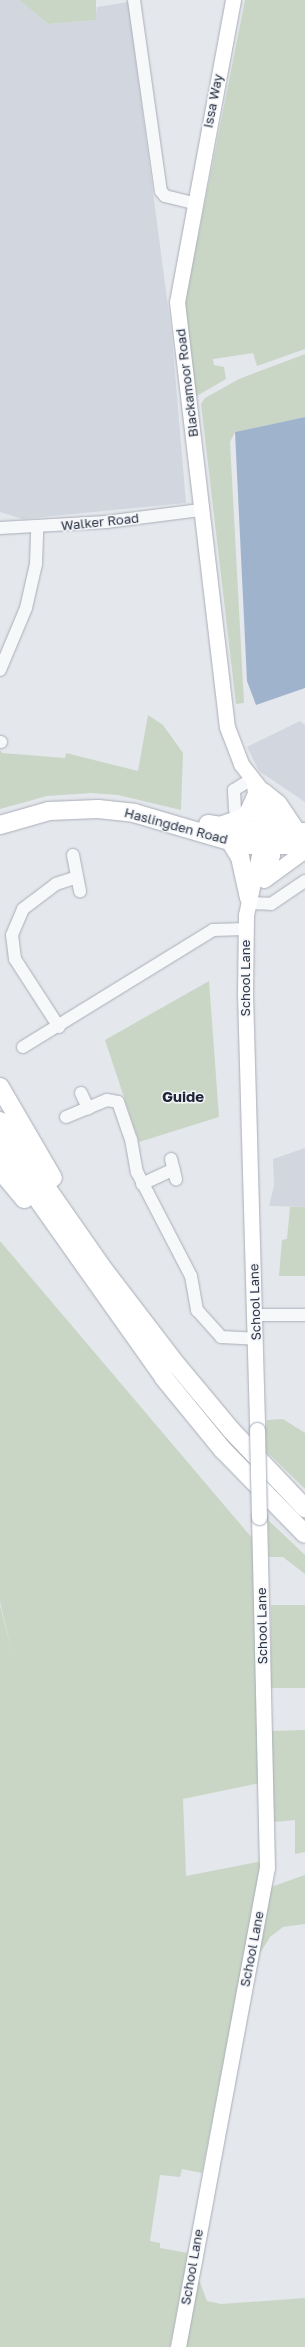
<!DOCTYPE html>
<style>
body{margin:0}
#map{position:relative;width:305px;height:2347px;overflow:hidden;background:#e4e7ec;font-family:"Golos Text",sans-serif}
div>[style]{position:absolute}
.built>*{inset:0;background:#d2d6de}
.green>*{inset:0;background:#c9d6c5;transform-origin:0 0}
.water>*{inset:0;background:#9fb4cc}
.roads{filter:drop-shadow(0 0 1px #a9aeb7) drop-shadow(0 0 1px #a9aeb7)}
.minor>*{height:12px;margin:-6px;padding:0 6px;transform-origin:6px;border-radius:6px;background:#f7f8fa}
.major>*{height:15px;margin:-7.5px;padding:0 7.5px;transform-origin:7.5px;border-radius:7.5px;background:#fff}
.highway>*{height:18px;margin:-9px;padding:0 9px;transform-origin:9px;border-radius:9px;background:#fff}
.bridges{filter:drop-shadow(0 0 1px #a3abb8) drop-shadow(0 0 1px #a3abb8)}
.major-bridge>*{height:15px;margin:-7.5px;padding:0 7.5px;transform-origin:7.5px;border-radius:7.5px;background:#fff}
span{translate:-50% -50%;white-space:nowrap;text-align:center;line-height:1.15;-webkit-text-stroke:3px #f4f6f9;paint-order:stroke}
.street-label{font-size:13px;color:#2b3445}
.quarter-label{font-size:15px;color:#1d2536;font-weight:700}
</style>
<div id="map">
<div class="built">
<i style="clip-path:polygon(0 0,19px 0,48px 24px,95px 20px,97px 7px,128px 2px,172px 337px,186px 503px,22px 519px,0 512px)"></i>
<i style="clip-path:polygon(300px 721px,305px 725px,305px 802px,259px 771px,247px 747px)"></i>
<i style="clip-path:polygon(305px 1148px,305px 1207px,269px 1206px,274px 1186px,273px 1159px)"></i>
</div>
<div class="green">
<i style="clip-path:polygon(19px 0,96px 0,96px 20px,48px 24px)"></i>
<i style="clip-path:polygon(245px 0,305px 0,305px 349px,257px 366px,253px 353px,213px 359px,214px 365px,224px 367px,226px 379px,195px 397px,185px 303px)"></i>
<i style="clip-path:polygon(305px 354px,305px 417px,235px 432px,230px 442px,244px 703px,236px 704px,201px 404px,205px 398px,239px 379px)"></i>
<i style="clip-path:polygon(148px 715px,163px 725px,183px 753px,181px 810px,118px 795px,91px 793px,47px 796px,0 809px,0 750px,2px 753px,65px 758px,66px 753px,138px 771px)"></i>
<i style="clip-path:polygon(209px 981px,219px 1117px,139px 1142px,105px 1040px)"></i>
<i style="clip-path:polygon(290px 1207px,305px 1207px,305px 1276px,279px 1276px,282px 1240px,287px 1239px)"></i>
<i style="clip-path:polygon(0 1241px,252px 1538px,260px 1783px,183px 1799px,186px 1876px,262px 1861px,202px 2173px,182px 2169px,180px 2177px,160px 2175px,150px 2241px,160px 2243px,160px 2248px,188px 2253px,170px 2347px,0 2347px,0 1605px,13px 1655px,0 1602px)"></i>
<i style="clip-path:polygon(283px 1419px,305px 1433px,305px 1489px,265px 1450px,267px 1420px)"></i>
<i style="clip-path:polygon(268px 1520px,305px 1555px,305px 1574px,283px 1557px,269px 1557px)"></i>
<i style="left:305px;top:1605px;width:83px;height:34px;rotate:90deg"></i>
<i style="clip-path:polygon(305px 1730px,305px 1852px,295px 1854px,295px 1820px,274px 1822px,271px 1731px)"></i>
<i style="clip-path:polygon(305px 1875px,305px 1924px,283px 1927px,270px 1937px,256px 1960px,271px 1887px)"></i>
<i style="clip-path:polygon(201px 2253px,199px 2280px,207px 2301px,221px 2304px,305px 2298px,305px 2347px,183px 2347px)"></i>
</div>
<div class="water">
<i style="clip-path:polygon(305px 417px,305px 688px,256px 705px,247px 681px,235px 432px)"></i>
</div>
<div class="roads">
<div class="minor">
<i style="left:134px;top:0;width:193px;rotate:82deg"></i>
<i style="left:161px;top:191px;width:6px;rotate:51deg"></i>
<i style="left:165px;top:196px;width:29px;rotate:14deg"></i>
<i style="left:0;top:528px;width:106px;rotate:-3.2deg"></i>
<i style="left:106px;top:522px;width:95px;rotate:-7.3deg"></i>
<i style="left:0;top:670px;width:67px;rotate:-67.2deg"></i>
<i style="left:26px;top:608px;width:45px;rotate:-77.2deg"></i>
<i style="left:36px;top:564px;width:36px;rotate:-88deg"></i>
<i style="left:0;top:742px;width:1px"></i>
<i style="left:235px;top:810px;width:20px;rotate:-93deg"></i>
<i style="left:234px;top:790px;width:19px;rotate:-32deg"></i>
<i style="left:73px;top:855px;width:37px;rotate:79deg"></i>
<i style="left:248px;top:903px;width:23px;rotate:2deg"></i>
<i style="left:271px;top:904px;width:41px;rotate:-34.1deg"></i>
<i style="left:59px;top:1027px;width:81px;rotate:-122.9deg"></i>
<i style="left:15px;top:959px;width:24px;rotate:-97deg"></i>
<i style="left:12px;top:935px;width:28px;rotate:-67deg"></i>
<i style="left:23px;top:909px;width:41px;rotate:-37.1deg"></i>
<i style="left:56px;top:884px;width:20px;rotate:-18deg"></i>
<i style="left:23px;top:1047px;width:223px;rotate:-31.6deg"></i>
<i style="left:213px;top:930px;width:32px;rotate:-2deg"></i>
<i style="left:81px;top:1093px;width:17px;rotate:65deg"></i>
<i style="left:66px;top:1117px;width:44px;rotate:-22.5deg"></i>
<i style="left:107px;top:1100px;width:11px;rotate:10deg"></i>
<i style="left:118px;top:1102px;width:39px;rotate:71deg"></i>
<i style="left:131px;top:1139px;width:34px;rotate:80deg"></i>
<i style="left:137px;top:1172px;width:117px;rotate:62.6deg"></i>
<i style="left:191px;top:1276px;width:35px;rotate:80deg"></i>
<i style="left:197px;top:1310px;width:36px;rotate:48deg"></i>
<i style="left:221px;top:1337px;width:35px;rotate:3deg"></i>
<i style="left:171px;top:1159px;width:21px;rotate:76deg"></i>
<i style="left:142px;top:1184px;width:35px;rotate:-25deg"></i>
<i style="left:255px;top:1315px;width:50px"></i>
</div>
<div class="major">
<i style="left:233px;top:0;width:307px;rotate:100.5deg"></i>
<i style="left:177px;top:302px;width:428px;rotate:83.3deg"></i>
<i style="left:227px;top:727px;width:40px;rotate:69deg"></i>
<i style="left:241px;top:764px;width:36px;rotate:52deg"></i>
<i style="left:263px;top:792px;width:31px;rotate:73deg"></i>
<i style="left:272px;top:822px;width:33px;rotate:90deg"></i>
<i style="left:272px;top:855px;width:24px;rotate:107deg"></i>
<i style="left:254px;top:785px;width:61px;rotate:83.5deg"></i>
<i style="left:261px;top:846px;width:71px;rotate:102.3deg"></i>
<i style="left:246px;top:915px;width:78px;rotate:90.7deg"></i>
<i style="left:245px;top:993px;width:437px;rotate:88.4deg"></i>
<i style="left:219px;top:824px;width:28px;rotate:-19deg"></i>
<i style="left:245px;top:815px;width:21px;rotate:-65deg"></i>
<i style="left:264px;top:880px;width:51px;rotate:-36.2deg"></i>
<i style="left:178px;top:2347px;width:487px;rotate:-79.5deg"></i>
<i style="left:267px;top:1868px;width:351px;rotate:-91.3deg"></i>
</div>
<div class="highway">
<i style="left:263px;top:792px;width:19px;rotate:39deg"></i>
<i style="left:278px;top:804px;width:34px;rotate:56deg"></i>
<i style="left:208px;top:824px;width:54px;rotate:8.6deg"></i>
<i style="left:261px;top:832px;width:44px"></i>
<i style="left:0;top:825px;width:51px;rotate:-15.9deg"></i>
<i style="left:49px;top:811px;width:49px;rotate:-2.3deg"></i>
<i style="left:98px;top:809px;width:36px;rotate:6deg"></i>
<i style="left:134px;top:813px;width:114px;rotate:16.4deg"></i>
<i style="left:243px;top:845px;width:62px"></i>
<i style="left:230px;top:841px;width:19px;rotate:58deg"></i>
<i style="left:240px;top:857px;width:42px;rotate:77.6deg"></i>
<i style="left:0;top:1087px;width:105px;rotate:59.8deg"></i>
<i style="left:0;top:1121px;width:177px;rotate:55.1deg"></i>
<i style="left:101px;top:1266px;width:123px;rotate:52.6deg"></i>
<i style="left:176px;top:1364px;width:86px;rotate:50.2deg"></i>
<i style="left:231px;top:1430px;width:108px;rotate:46.5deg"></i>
<i style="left:0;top:1146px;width:284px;rotate:54.7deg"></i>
<i style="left:164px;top:1378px;width:93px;rotate:50.7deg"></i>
<i style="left:223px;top:1450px;width:117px;rotate:45.7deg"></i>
<i style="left:0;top:1170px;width:38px;rotate:50deg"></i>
</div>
</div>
<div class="bridges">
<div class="major-bridge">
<i style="left:257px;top:1430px;width:87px;rotate:88.7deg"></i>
</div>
</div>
<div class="street-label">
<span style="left:213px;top:101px;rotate:-79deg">Issa Way</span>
<span style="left:187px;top:383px;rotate:-97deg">Blackamoor Road</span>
<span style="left:100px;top:522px;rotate:-6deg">Walker Road</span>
<span style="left:176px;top:826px;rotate:15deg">Haslingden Road</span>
<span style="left:245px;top:978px;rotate:-90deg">School Lane</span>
<span style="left:255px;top:1302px;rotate:-92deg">School Lane</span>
<span style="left:262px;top:1626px;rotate:-91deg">School Lane</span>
<span style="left:252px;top:1949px;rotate:-79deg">School Lane</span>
<span style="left:192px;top:2267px;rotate:-80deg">School Lane</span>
</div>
<div class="quarter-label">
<span style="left:183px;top:1097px">Guide</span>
</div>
</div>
